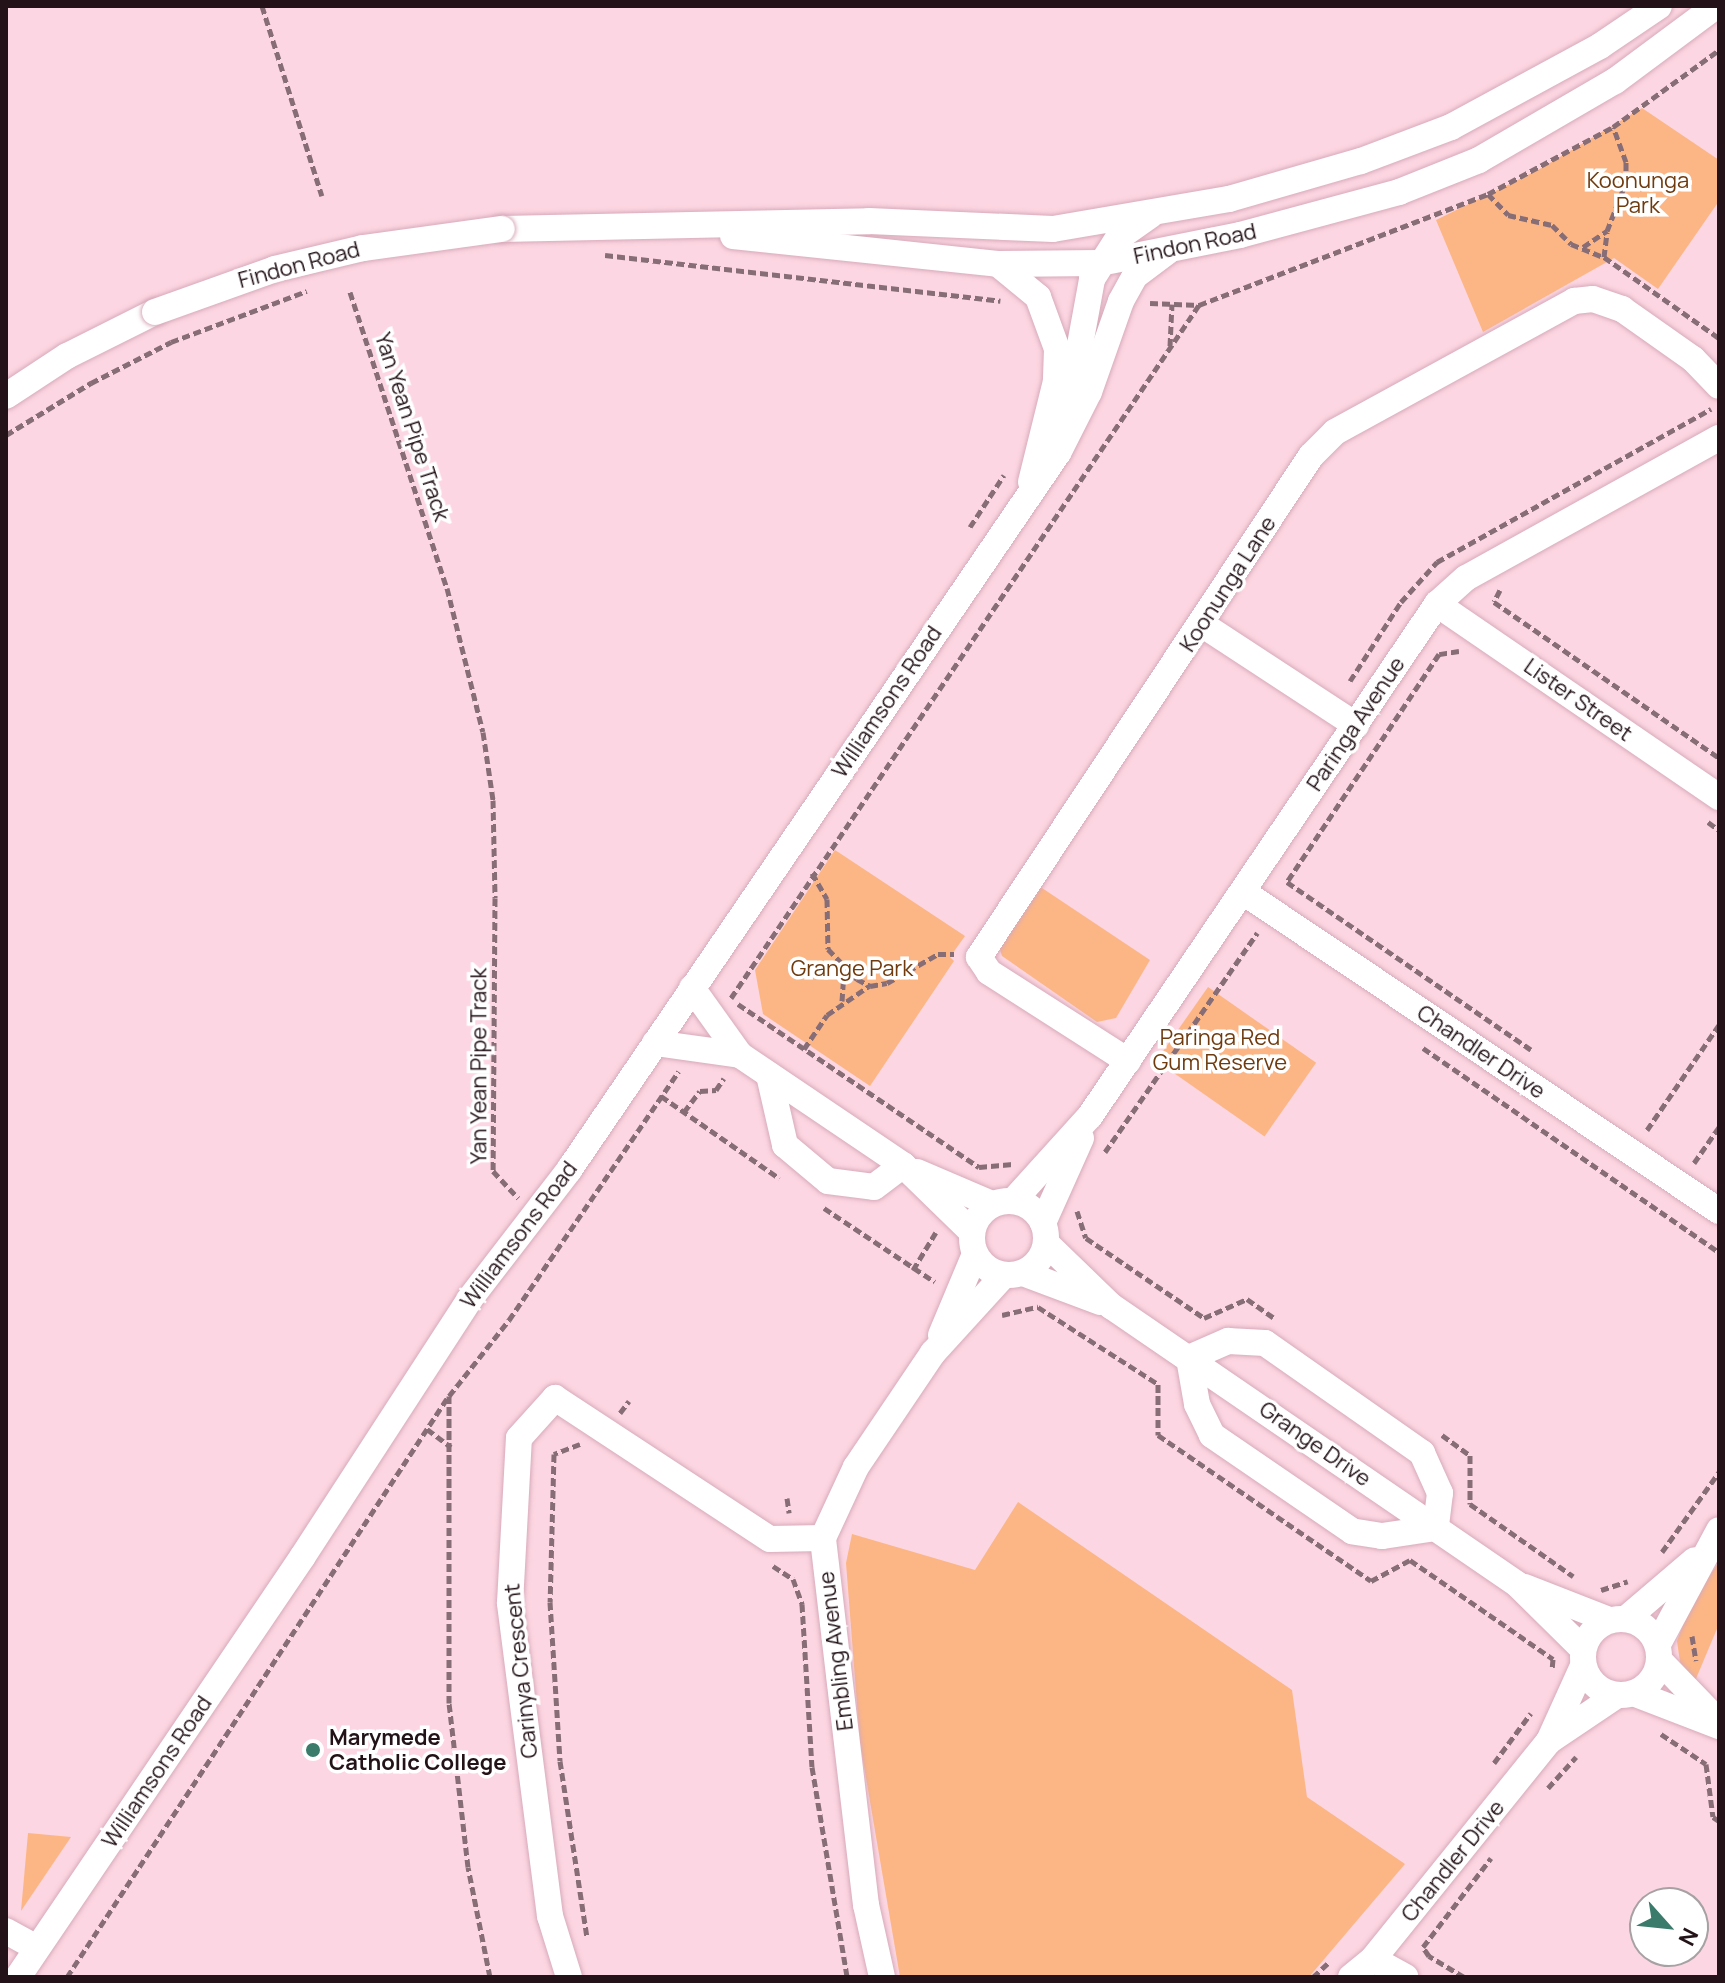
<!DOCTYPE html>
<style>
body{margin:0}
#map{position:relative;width:1725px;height:1983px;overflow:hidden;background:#fcd6e2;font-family:Manrope,sans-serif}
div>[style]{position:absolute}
.green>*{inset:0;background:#fcb685;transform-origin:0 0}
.path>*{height:5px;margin-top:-2.5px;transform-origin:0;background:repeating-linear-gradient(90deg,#876d76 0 8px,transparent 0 12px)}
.roads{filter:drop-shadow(0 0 2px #d8aaba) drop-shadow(0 0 2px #d8aaba)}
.minor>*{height:26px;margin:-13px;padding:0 13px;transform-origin:13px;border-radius:13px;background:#fff}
.minor>.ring{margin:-13px;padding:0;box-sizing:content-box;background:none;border:26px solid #fff;border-radius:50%}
.bridges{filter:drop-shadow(0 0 2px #d8aaba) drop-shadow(0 0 2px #d8aaba)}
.minor-bridge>*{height:26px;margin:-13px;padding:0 13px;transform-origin:13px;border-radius:13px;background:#fff}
.dots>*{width:22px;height:22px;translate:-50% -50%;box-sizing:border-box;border:4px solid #fff;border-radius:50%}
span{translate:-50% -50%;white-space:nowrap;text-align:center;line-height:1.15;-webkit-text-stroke:7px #fff;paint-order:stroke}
.park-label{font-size:22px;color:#6f3b0e}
.street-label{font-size:22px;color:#231319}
.poi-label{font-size:22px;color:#231319;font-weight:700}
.left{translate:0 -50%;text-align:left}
.frame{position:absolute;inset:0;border:8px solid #231319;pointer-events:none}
.north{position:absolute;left:1629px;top:1887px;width:80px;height:80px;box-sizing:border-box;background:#fff;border:2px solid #a7a1a3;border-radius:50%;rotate:117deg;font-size:22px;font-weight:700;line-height:32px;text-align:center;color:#231319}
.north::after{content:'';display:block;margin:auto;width:28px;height:36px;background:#3a7b6c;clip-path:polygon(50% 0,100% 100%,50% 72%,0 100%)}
</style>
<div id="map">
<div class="green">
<i style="clip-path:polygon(1642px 108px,1719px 160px,1719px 201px,1658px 289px,1614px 258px,1483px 332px,1436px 220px,1538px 170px)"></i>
<i style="clip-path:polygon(835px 850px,965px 936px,950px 957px,954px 961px,870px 1086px,763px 1014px,755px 970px)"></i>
<i style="clip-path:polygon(1036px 884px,1150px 960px,1116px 1018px,1097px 1022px,1002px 956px,997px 940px)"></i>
<i style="left:1208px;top:987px;width:132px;height:90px;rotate:35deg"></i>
<i style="clip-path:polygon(1018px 1502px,1292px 1690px,1307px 1797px,1405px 1864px,1309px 1977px,900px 1977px,860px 1743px,846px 1563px,852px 1534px,975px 1570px)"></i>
<i style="clip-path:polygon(1719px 1562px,1719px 1624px,1695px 1681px,1680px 1662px,1677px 1641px,1691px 1603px)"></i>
<i style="clip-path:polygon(28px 1833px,71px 1837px,21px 1911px)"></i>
</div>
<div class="path">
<i style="left:262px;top:6px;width:199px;rotate:72.5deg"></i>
<i style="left:1488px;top:194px;width:29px;rotate:46deg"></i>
<i style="left:1508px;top:215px;width:45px;rotate:12.8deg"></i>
<i style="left:1552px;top:225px;width:27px;rotate:45deg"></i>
<i style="left:1571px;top:244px;width:35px;rotate:22deg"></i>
<i style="left:1604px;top:257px;width:141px;rotate:35.2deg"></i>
<i style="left:1583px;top:247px;width:29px;rotate:-34deg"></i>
<i style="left:1607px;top:231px;width:53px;rotate:-68.8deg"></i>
<i style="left:1626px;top:182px;width:20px;rotate:-90deg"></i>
<i style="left:1626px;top:162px;width:37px;rotate:-110deg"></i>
<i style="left:605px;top:255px;width:398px;rotate:6.6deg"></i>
<i style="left:1604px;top:257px;width:25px;rotate:-83deg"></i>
<i style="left:350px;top:292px;width:311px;rotate:71.9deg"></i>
<i style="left:447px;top:588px;width:148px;rotate:76deg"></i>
<i style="left:483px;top:732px;width:69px;rotate:81.6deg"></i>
<i style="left:493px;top:800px;width:98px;rotate:88.8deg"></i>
<i style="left:495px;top:898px;width:273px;rotate:90.4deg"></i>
<i style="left:493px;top:1171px;width:37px;rotate:47deg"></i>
<i style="left:1150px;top:303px;width:49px;rotate:2.3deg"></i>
<i style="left:1170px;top:346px;width:42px;rotate:-87.3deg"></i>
<i style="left:6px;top:435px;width:100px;rotate:-31.5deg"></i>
<i style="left:91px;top:383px;width:90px;rotate:-27.1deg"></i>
<i style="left:171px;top:342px;width:145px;rotate:-20.6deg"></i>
<i style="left:970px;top:527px;width:62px;rotate:-56.8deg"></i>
<i style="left:1500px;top:590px;width:13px;rotate:117deg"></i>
<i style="left:1494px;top:602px;width:274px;rotate:34.7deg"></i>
<i style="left:1459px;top:651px;width:20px;rotate:171deg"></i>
<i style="left:1439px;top:654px;width:274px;rotate:123.7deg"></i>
<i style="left:1287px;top:882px;width:296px;rotate:34.5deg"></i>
<i style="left:1350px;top:681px;width:94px;rotate:-57.2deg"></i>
<i style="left:1401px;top:602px;width:54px;rotate:-48deg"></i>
<i style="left:1437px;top:562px;width:314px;rotate:-29.2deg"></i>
<i style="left:1708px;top:822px;width:14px;rotate:36deg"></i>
<i style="left:812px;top:873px;width:30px;rotate:60deg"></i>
<i style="left:827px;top:899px;width:50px;rotate:88.9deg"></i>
<i style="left:828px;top:949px;width:42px;rotate:46deg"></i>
<i style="left:857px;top:979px;width:15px;rotate:28deg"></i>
<i style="left:870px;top:986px;width:17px;rotate:-10deg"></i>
<i style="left:887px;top:983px;width:59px;rotate:-29.6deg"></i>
<i style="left:938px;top:954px;width:16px"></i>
<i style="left:731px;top:998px;width:836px;rotate:-55.97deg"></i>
<i style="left:1199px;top:305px;width:310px;rotate:-21deg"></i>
<i style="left:1488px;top:194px;width:142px;rotate:-28.2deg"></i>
<i style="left:1613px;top:127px;width:131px;rotate:-36deg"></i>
<i style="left:842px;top:1001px;width:30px;rotate:-86deg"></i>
<i style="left:738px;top:1004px;width:291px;rotate:34.1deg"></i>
<i style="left:979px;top:1167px;width:34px;rotate:-5deg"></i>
<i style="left:1423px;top:1048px;width:359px;rotate:34.6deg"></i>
<i style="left:804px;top:1049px;width:41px;rotate:-55.9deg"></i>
<i style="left:827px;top:1015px;width:51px;rotate:-34.6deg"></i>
<i style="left:661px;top:1096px;width:144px;rotate:34.8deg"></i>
<i style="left:684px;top:1112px;width:26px;rotate:-53deg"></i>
<i style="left:700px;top:1091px;width:16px;rotate:-4deg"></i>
<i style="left:716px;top:1090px;width:14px;rotate:-56deg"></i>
<i style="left:1647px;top:1130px;width:127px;rotate:-55.6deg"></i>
<i style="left:1105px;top:1152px;width:267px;rotate:-55.2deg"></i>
<i style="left:1694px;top:1163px;width:44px;rotate:-55.2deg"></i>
<i style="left:824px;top:1208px;width:133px;rotate:33.7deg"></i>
<i style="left:1077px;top:1211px;width:28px;rotate:72deg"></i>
<i style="left:1086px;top:1238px;width:143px;rotate:34.1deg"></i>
<i style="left:1204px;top:1318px;width:47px;rotate:-23.8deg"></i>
<i style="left:1247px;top:1299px;width:32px;rotate:35deg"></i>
<i style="left:913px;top:1270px;width:44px;rotate:-58.8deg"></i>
<i style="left:1002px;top:1315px;width:37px;rotate:-13deg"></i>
<i style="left:1038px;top:1307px;width:143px;rotate:32.7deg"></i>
<i style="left:1158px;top:1384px;width:51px;rotate:90deg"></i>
<i style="left:1158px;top:1435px;width:258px;rotate:34.4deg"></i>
<i style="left:1371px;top:1581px;width:44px;rotate:-28.3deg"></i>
<i style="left:1410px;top:1560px;width:174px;rotate:34.7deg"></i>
<i style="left:1553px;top:1659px;width:11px;rotate:95deg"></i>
<i style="left:620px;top:1413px;width:15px;rotate:-53deg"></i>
<i style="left:427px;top:1429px;width:30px;rotate:37deg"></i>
<i style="left:1442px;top:1435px;width:34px;rotate:36deg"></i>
<i style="left:1470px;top:1455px;width:49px;rotate:90deg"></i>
<i style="left:1470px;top:1504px;width:126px;rotate:35deg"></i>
<i style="left:580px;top:1444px;width:28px;rotate:159deg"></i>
<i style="left:554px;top:1454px;width:148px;rotate:91.5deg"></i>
<i style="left:550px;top:1602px;width:159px;rotate:86.4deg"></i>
<i style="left:560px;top:1761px;width:178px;rotate:81.3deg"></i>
<i style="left:787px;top:1498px;width:15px;rotate:82deg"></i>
<i style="left:1662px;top:1552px;width:98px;rotate:-54.5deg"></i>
<i style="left:773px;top:1566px;width:24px;rotate:33deg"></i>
<i style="left:793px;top:1579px;width:27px;rotate:70deg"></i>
<i style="left:802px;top:1604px;width:163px;rotate:86.5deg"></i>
<i style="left:812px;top:1767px;width:213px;rotate:80.5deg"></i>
<i style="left:1601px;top:1590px;width:28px;rotate:-18deg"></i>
<i style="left:1692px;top:1636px;width:25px;rotate:81deg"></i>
<i style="left:1661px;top:1734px;width:54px;rotate:33.7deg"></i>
<i style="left:1706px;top:1764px;width:53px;rotate:82.5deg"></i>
<i style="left:1713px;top:1817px;width:7px;rotate:34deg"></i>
<i style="left:1494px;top:1763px;width:62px;rotate:-53.5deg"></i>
<i style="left:1548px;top:1788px;width:42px;rotate:-47.9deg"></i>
<i style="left:67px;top:1977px;width:694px;rotate:-56.7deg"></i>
<i style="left:490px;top:1977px;width:112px;rotate:-101.3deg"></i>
<i style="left:468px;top:1867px;width:165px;rotate:-96.6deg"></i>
<i style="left:449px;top:1703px;width:307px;rotate:-90deg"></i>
<i style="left:449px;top:1396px;width:97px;rotate:-51.7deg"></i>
<i style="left:509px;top:1320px;width:301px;rotate:-55.7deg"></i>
<i style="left:1313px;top:1977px;width:23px;rotate:-43deg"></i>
<i style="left:1464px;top:1977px;width:41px;rotate:-149deg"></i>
<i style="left:1429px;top:1956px;width:11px;rotate:-124deg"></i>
<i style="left:1423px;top:1947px;width:112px;rotate:-52.6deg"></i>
</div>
<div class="roads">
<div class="minor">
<i style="left:502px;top:229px;width:367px;rotate:-1.2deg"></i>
<i style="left:869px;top:221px;width:184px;rotate:2.5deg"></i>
<i style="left:1053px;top:229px;width:179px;rotate:-9.7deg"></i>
<i style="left:1229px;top:199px;width:137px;rotate:-16.1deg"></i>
<i style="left:1361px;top:161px;width:96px;rotate:-20.7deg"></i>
<i style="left:1451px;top:127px;width:170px;rotate:-28.5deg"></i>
<i style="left:1600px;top:46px;width:71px;rotate:-34.1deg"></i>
<i style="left:733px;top:236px;width:266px;rotate:6deg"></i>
<i style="left:998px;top:264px;width:102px;rotate:-0.6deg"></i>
<i style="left:1100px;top:263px;width:143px;rotate:-11.3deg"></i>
<i style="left:1240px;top:235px;width:165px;rotate:-15.1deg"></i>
<i style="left:1399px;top:192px;width:86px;rotate:-21.8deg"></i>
<i style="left:1479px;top:160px;width:157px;rotate:-30.2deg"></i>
<i style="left:1615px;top:81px;width:126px;rotate:-36.6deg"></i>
<i style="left:998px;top:264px;width:52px;rotate:39.5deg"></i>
<i style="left:1038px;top:297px;width:55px;rotate:69.9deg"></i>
<i style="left:1057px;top:349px;width:32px;rotate:92deg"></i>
<i style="left:1056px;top:381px;width:104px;rotate:103.9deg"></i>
<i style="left:6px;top:396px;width:73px;rotate:-33.3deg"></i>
<i style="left:67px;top:356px;width:98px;rotate:-26.6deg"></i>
<i style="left:1060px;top:416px;width:35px;rotate:-68deg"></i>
<i style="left:1073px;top:383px;width:106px;rotate:-79.6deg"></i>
<i style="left:1092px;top:279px;width:49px;rotate:-57.6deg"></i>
<i style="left:1118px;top:238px;width:39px;rotate:-35deg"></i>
<i style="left:1437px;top:604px;width:342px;rotate:34.4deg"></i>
<i style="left:1203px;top:625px;width:183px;rotate:33.2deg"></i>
<i style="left:1243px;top:892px;width:573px;rotate:33.83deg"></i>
<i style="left:692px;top:988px;width:82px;rotate:54.4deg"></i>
<i style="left:740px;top:1055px;width:197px;rotate:34deg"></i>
<i style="left:903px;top:1165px;width:96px;rotate:44.2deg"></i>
<i style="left:655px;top:1043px;width:86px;rotate:8deg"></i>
<i style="left:1128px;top:1061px;width:165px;rotate:-147.4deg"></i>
<i style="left:989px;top:972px;width:18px;rotate:-124deg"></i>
<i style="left:979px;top:957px;width:601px;rotate:-56.47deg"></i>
<i style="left:1311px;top:456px;width:34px;rotate:-45deg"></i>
<i style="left:1335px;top:432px;width:273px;rotate:-28.7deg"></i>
<i style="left:1574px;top:301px;width:19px;rotate:-6deg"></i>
<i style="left:1593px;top:299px;width:31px;rotate:19deg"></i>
<i style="left:1622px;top:309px;width:87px;rotate:35.2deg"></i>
<i style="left:1693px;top:359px;width:37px;rotate:46deg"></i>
<i style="left:769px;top:1075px;width:72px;rotate:77.1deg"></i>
<i style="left:785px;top:1145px;width:56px;rotate:39.9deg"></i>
<i style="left:828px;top:1181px;width:46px;rotate:7.4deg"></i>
<i style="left:874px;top:1187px;width:36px;rotate:-37deg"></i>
<i style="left:917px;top:1172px;width:82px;rotate:23.1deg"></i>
<i style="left:1014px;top:1200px;width:113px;rotate:-47.9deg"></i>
<i style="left:1090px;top:1116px;width:619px;rotate:-55.87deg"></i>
<i style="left:1437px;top:604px;width:39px;rotate:-42deg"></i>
<i style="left:1466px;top:578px;width:289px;rotate:-29deg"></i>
<i class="ring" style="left:972px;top:1201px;width:48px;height:48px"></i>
<i style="left:1043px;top:1223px;width:93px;rotate:-65.9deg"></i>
<i style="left:1046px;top:1243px;width:91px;rotate:44.1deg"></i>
<i style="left:1111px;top:1306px;width:493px;rotate:34.4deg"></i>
<i style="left:1518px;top:1585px;width:91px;rotate:44.6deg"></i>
<i style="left:1023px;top:1273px;width:82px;rotate:20.6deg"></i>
<i style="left:941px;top:1335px;width:88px;rotate:-67.2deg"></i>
<i style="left:1228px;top:1341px;width:37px;rotate:3deg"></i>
<i style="left:1265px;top:1343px;width:192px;rotate:35deg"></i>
<i style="left:1422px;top:1453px;width:44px;rotate:65.8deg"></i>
<i style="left:1440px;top:1493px;width:35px;rotate:97deg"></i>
<i style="left:1436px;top:1528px;width:55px;rotate:171.6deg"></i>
<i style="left:1382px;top:1536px;width:30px;rotate:-171deg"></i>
<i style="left:1352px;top:1531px;width:170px;rotate:-145.6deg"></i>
<i style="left:1212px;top:1435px;width:34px;rotate:-116deg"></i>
<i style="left:1197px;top:1404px;width:47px;rotate:-99.9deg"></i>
<i style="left:1189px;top:1358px;width:43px;rotate:-23.6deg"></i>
<i style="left:1525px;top:1587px;width:90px;rotate:21.4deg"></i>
<i style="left:1627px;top:1618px;width:89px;rotate:-40.5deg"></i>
<i class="ring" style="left:1583px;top:1619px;width:50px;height:50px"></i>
<i style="left:1658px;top:1644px;width:129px;rotate:-61.8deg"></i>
<i style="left:1660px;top:1661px;width:85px;rotate:46deg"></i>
<i style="left:1636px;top:1694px;width:89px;rotate:21.1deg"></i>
<i style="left:1549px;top:1741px;width:81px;rotate:-33.9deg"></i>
<i style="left:6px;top:1931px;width:35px;rotate:29deg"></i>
<i style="left:1373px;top:1959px;width:37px;rotate:29deg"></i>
<i style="left:18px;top:1977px;width:508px;rotate:-55.9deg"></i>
<i style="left:303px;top:1556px;width:305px;rotate:-57deg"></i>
<i style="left:469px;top:1300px;width:164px;rotate:-52.4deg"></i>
<i style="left:569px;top:1170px;width:868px;rotate:-55.71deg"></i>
<i style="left:1058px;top:453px;width:68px;rotate:-63.1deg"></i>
<i style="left:1089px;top:392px;width:96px;rotate:-70.6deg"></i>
<i style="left:1121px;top:301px;width:29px;rotate:-61deg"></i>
<i style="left:1135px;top:276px;width:41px;rotate:-37.1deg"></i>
<i style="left:569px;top:1977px;width:64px;rotate:-107.3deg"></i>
<i style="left:550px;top:1916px;width:316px;rotate:-97.3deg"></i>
<i style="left:510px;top:1603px;width:165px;rotate:-86.9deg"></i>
<i style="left:519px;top:1438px;width:54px;rotate:-48deg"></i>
<i style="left:555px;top:1398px;width:257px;rotate:33.3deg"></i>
<i style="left:770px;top:1539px;width:53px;rotate:-1.1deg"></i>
<i style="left:882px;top:1977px;width:74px;rotate:-102.5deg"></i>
<i style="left:866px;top:1905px;width:370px;rotate:-96.7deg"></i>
<i style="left:823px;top:1538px;width:78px;rotate:-65.1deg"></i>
<i style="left:856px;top:1467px;width:138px;rotate:-56deg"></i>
<i style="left:933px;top:1353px;width:105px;rotate:-47.7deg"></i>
<i style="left:1351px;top:1977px;width:28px;rotate:-39deg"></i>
<i style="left:1373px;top:1959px;width:280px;rotate:-51.1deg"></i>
<i style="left:1549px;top:1741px;width:82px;rotate:-65.6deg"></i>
</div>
</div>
<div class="bridges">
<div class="minor-bridge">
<i style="left:155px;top:312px;width:127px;rotate:-19.7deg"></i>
<i style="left:275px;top:269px;width:90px;rotate:-13.4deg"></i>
<i style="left:363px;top:248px;width:140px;rotate:-7.8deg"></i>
</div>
</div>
<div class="dots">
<i style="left:313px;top:1750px;background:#3a7b6c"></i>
</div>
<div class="park-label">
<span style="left:1638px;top:193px">Koonunga<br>Park</span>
<span style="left:852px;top:969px">Grange Park</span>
<span style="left:1220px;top:1050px">Paringa Red<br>Gum Reserve</span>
</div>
<div class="street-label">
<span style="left:1195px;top:244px;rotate:-12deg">Findon Road</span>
<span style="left:299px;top:265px;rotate:-15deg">Findon Road</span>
<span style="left:412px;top:427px;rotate:72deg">Yan Yean Pipe Track</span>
<span style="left:1228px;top:584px;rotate:-57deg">Koonunga Lane</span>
<span style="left:1578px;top:700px;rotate:35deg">Lister Street</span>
<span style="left:887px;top:702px;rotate:-56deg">Williamsons Road</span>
<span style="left:1356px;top:724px;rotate:-56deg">Paringa Avenue</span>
<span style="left:1481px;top:1052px;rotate:34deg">Chandler Drive</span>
<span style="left:479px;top:1066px;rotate:-90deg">Yan Yean Pipe Track</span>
<span style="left:519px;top:1235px;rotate:-53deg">Williamsons Road</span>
<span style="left:1315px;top:1444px;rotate:35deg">Grange Drive</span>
<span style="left:836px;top:1651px;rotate:-97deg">Embling Avenue</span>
<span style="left:521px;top:1671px;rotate:-96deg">Carinya Crescent</span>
<span style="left:157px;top:1772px;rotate:-56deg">Williamsons Road</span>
<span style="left:1453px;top:1861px;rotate:-51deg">Chandler Drive</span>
</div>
<div class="poi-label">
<span class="left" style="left:329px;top:1750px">Marymede<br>Catholic College</span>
</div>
<div class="frame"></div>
<div class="north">N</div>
</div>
